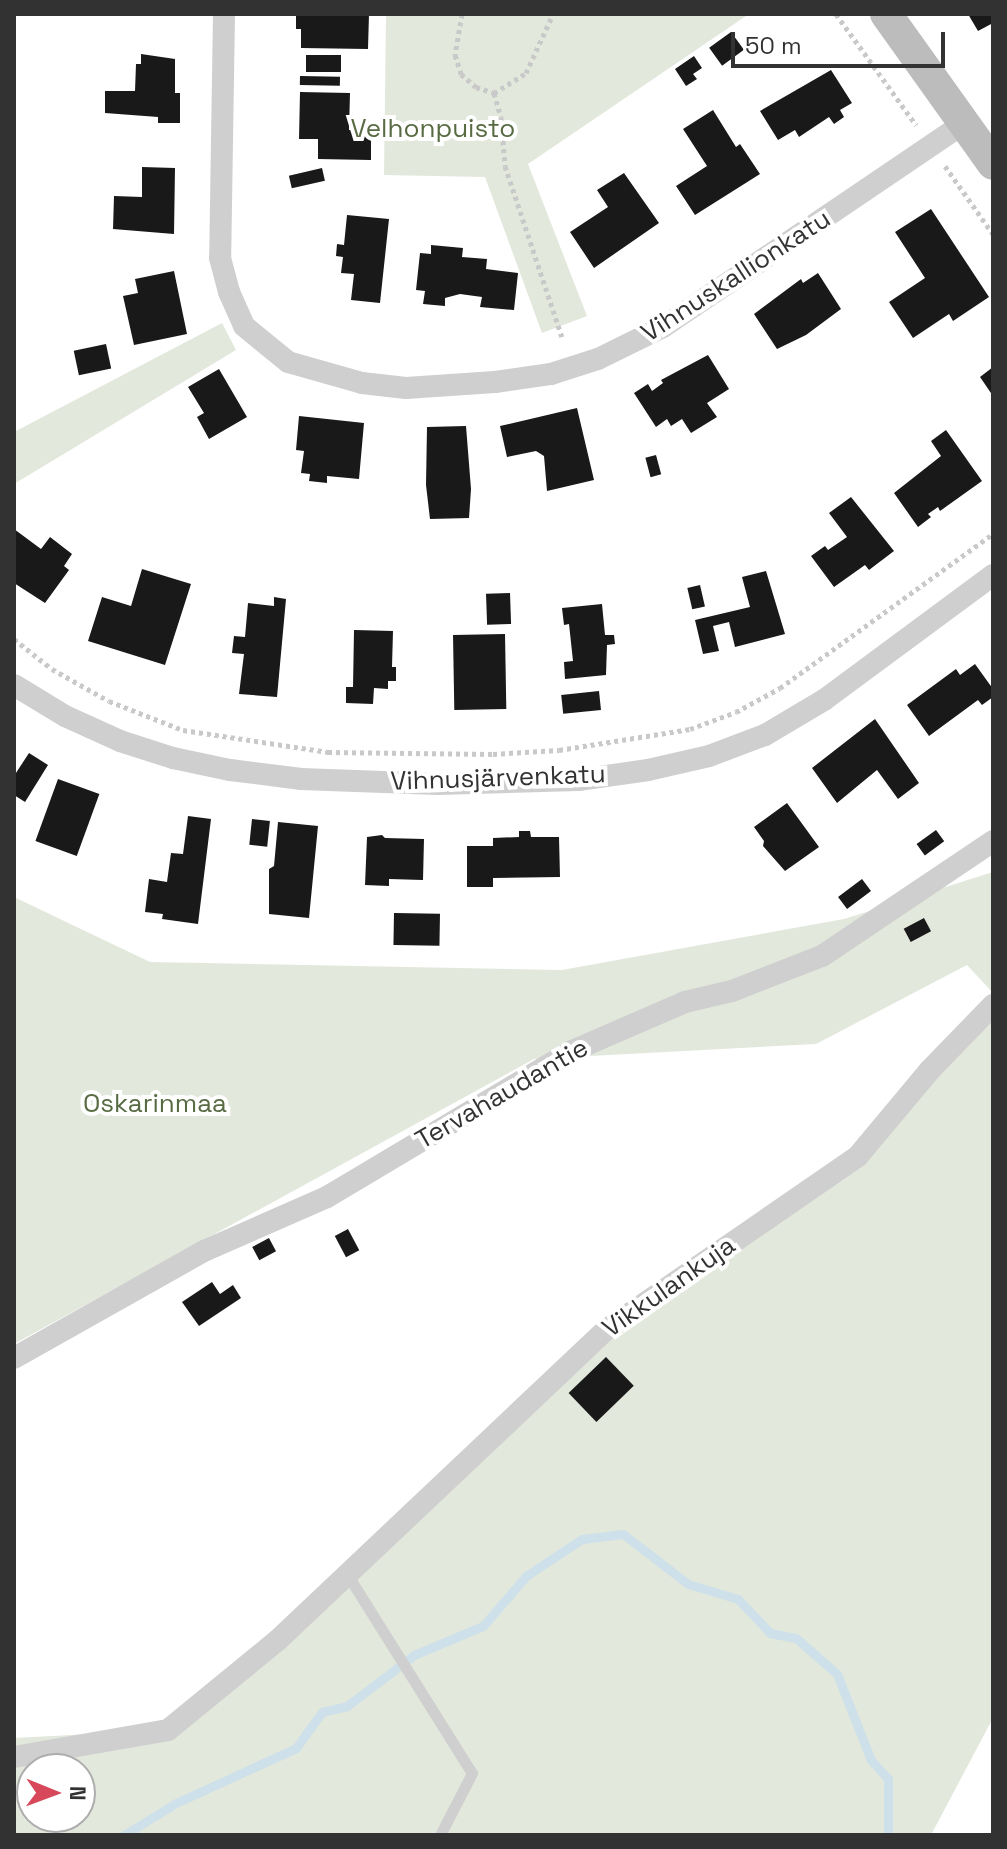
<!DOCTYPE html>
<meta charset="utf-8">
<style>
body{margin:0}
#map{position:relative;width:1007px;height:1849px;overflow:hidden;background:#fff;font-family:"Space Grotesk",sans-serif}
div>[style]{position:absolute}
.green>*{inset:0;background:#e3e8dc}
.stream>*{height:9px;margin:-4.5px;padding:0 4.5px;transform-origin:4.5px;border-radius:4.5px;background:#cee0e9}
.building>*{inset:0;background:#191919;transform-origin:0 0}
.path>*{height:5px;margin-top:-2.5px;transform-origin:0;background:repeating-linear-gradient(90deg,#c9c9c9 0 4px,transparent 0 8px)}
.lane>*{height:11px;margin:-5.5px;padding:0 5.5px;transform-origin:5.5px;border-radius:5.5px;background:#cfcfcf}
.street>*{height:22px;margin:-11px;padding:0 11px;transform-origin:11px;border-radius:11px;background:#cfcfcf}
.secondary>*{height:32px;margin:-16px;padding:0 16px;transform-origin:16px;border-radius:16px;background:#bcbcbc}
span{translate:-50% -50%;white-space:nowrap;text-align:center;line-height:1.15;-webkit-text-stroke:8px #fff;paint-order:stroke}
.park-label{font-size:26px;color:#586b43}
.street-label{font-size:26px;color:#323232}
.frame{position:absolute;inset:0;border:16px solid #323232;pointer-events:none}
.north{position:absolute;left:16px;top:1753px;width:80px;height:80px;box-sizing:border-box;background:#fff;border:2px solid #adadad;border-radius:50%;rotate:91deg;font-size:22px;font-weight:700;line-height:32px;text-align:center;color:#323232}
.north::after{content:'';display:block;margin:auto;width:28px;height:36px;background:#d6485a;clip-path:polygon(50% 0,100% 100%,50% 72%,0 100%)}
.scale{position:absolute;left:731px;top:32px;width:214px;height:36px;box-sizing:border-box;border:4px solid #323232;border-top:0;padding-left:10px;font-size:24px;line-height:28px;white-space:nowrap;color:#323232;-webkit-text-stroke:6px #fff;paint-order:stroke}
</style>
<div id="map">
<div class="green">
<i style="clip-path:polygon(386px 14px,749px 14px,528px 164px,587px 316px,542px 333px,485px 177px,384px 175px)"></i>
<i style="clip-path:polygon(222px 323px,236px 350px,14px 484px,14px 432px)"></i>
<i style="clip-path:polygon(993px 872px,993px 993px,967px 965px,816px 1044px,534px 1059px,14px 1344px,14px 897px,150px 962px,562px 970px,844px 919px)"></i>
<i style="clip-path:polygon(evenodd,993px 1011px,993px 1718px,931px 1835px,14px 1835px,14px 1738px,168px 1730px,612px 1338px,863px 1160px,993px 1011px,32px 1769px,80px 1769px,80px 1817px,32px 1817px,32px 1769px)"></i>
</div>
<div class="stream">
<i style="left:124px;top:1835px;width:61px;rotate:-31.6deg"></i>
<i style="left:176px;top:1803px;width:132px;rotate:-24.6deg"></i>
<i style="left:296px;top:1748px;width:44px;rotate:-54.2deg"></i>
<i style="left:322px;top:1712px;width:26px;rotate:-13deg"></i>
<i style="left:347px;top:1706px;width:84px;rotate:-37.3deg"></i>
<i style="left:414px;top:1655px;width:75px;rotate:-22.8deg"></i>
<i style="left:483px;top:1626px;width:66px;rotate:-49.3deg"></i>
<i style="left:526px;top:1576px;width:67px;rotate:-33.5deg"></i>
<i style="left:582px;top:1539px;width:41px;rotate:-7deg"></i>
<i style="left:623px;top:1534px;width:82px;rotate:37.6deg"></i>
<i style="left:688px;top:1584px;width:52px;rotate:16.7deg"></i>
<i style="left:738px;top:1599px;width:47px;rotate:46.7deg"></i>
<i style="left:770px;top:1633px;width:26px;rotate:11deg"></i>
<i style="left:796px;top:1638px;width:55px;rotate:41.3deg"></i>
<i style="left:837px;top:1674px;width:92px;rotate:68.4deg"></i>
<i style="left:871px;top:1760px;width:25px;rotate:48deg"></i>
<i style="left:888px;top:1779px;width:56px;rotate:90deg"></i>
</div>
<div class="building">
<i style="clip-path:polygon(301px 14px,369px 14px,368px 49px,301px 48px,301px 29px,296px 29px,296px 16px)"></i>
<i style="clip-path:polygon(968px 14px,993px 14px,993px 23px,978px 31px)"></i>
<i style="left:731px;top:32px;width:22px;height:27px;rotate:54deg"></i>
<i style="clip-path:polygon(141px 54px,175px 59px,175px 93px,180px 93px,180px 123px,158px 123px,158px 117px,105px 113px,105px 91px,135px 91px,136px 64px,141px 64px)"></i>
<i style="left:306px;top:55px;width:35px;height:17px"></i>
<i style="clip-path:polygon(694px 56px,702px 68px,693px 74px,697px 79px,686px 86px,675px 69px)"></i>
<i style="clip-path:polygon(831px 70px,852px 103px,840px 110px,844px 117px,834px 124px,829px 117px,799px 137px,795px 130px,778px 140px,760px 111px)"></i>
<i style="left:300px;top:76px;width:40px;height:9px;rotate:1deg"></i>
<i style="clip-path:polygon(300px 92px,350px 93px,349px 130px,371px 131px,371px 160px,318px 159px,318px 139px,299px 139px)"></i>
<i style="clip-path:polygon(713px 110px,736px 147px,740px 144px,760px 174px,695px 215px,676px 186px,707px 166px,683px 129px)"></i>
<i style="clip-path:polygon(142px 167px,175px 168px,174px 234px,113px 229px,114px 196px,142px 197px)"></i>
<i style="left:322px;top:168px;width:13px;height:34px;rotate:77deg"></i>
<i style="clip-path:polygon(624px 173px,659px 223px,594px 268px,570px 232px,608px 207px,597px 190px)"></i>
<i style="clip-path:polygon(931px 209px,989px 297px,953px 321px,949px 314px,913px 338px,889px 302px,925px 278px,895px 232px)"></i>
<i style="clip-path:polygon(347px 215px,389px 219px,380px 303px,351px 300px,354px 274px,341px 273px,343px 257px,336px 256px,337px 244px,344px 245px)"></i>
<i style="clip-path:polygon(431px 245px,463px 248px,462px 257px,487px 259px,486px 269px,518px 273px,514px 310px,480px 307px,482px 297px,460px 294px,445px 298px,445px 306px,423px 304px,425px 291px,416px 290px,420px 253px,431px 254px)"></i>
<i style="clip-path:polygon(174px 271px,187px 334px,134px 345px,123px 296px,138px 293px,135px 279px)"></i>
<i style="clip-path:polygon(818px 273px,841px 309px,806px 335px,777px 349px,754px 314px,801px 279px,803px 283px)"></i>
<i style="left:106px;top:344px;width:25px;height:33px;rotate:78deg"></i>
<i style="clip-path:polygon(708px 355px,729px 389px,707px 403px,717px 417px,691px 433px,682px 419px,671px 426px,667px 419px,656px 427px,634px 393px,648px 384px,652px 391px,663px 383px,661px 380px)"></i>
<i style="clip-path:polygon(993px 367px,993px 396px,980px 377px)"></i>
<i style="clip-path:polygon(219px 369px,247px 417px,209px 439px,197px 417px,204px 413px,188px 387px)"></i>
<i style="clip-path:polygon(577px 408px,594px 480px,547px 491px,544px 456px,536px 451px,507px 457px,500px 426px)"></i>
<i style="clip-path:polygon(299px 416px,364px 423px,359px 479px,327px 476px,327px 483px,309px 481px,310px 474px,301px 473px,304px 451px,296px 450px)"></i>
<i style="clip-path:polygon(466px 426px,471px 489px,469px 518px,430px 519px,426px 485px,427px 427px)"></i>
<i style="clip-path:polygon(946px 430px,982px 481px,940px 511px,938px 507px,928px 514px,931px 517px,918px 527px,894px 493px,941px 456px,931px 441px)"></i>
<i style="left:656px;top:455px;width:20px;height:11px;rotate:75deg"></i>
<i style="clip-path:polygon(851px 497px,894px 551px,869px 570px,865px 565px,834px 587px,811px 556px,825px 546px,828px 550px,847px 537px,829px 513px)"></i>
<i style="clip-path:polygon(14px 529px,41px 549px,50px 537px,72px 554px,64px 566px,69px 570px,45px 603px,14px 583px)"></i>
<i style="clip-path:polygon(142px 569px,191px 584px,165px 665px,88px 641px,102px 597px,131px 606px)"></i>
<i style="clip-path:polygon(766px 571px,785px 634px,735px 647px,729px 622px,713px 626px,719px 651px,703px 654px,695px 620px,750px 607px,742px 577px)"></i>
<i style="left:700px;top:585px;width:22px;height:13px;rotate:77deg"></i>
<i style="left:510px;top:593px;width:31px;height:24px;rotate:88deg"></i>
<i style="clip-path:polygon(274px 597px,286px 599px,277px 697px,239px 694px,244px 654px,232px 653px,234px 636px,245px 637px,248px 603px,274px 606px)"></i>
<i style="clip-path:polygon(602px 604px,605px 635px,614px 635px,615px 644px,607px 645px,606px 675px,565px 679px,564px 662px,573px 661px,569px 624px,564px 625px,562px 608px)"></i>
<i style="clip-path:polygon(354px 630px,393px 631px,392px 667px,396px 667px,396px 681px,388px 681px,388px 689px,374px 688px,373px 704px,346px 703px,346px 687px,353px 687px)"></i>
<i style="left:505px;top:634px;width:75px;height:52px;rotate:89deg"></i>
<i style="clip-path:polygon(975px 664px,993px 689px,993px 697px,982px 705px,978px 700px,929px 736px,907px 705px,956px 669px,960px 675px)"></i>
<i style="left:599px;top:691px;width:19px;height:38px;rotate:84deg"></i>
<i style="clip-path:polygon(875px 719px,919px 783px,898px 799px,877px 770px,837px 803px,812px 768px)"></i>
<i style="clip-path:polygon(29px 753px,48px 765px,25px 802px,14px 795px,14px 776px)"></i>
<i style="left:58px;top:779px;width:44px;height:66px;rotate:20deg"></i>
<i style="clip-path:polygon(787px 803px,819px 847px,785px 871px,763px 846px,764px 841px,754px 827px)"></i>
<i style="clip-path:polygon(188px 816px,211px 819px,198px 924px,162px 919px,163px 914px,145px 912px,149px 879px,167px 882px,171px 853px,183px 854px)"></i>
<i style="left:252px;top:819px;width:18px;height:26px;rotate:6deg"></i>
<i style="clip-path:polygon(278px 822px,318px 826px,309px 918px,269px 914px,269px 869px,274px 866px)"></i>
<i style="left:936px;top:830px;width:14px;height:24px;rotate:54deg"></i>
<i style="clip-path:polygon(519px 831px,530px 831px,531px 837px,559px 837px,560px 877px,493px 878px,493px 887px,467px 887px,467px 846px,493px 846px,493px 838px,519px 837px)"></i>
<i style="clip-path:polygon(382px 835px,385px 838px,424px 839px,423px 880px,389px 879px,389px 886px,365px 885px,367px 837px)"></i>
<i style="left:862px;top:879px;width:15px;height:30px;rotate:53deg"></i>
<i style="left:394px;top:913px;width:46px;height:32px;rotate:1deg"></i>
<i style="left:924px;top:918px;width:15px;height:23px;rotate:62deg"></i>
<i style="left:348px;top:1229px;width:24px;height:15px;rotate:62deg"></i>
<i style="left:269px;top:1238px;width:15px;height:19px;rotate:62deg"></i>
<i style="clip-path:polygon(212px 1282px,220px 1294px,233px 1285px,241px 1298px,199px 1326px,182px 1302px)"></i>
<i style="left:606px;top:1357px;width:40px;height:52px;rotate:46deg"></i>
</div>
<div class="path">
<i style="left:462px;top:14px;width:42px;rotate:99.7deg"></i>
<i style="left:455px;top:55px;width:20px;rotate:72deg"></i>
<i style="left:461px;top:74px;width:20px;rotate:41deg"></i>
<i style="left:476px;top:87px;width:19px;rotate:18deg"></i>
<i style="left:494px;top:93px;width:25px;rotate:74deg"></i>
<i style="left:501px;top:117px;width:49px;rotate:85.3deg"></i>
<i style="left:505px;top:166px;width:180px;rotate:71.6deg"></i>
<i style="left:836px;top:14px;width:137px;rotate:54.2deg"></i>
<i style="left:494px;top:93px;width:38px;rotate:-32deg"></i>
<i style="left:526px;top:73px;width:65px;rotate:-65.4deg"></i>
<i style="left:945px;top:166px;width:83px;rotate:54.8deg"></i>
<i style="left:14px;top:639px;width:48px;rotate:38.3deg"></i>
<i style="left:52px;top:669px;width:65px;rotate:29.3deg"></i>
<i style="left:109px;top:701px;width:79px;rotate:21.4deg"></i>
<i style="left:183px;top:730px;width:147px;rotate:8.6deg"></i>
<i style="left:328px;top:752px;width:165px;rotate:0.7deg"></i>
<i style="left:493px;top:754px;width:66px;rotate:-3.5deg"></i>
<i style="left:559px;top:750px;width:133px;rotate:-9.1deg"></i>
<i style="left:690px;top:729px;width:49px;rotate:-20.3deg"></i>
<i style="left:736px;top:712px;width:50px;rotate:-28.6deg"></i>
<i style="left:780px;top:688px;width:263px;rotate:-35.9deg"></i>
</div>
<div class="lane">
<i style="left:347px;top:1574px;width:235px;rotate:57.9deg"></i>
<i style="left:472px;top:1773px;width:70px;rotate:117.3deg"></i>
</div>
<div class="street">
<i style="left:224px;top:14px;width:244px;rotate:90.9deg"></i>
<i style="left:220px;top:258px;width:35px;rotate:75deg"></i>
<i style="left:229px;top:292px;width:37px;rotate:66deg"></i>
<i style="left:244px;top:326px;width:57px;rotate:39.3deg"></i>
<i style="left:288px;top:362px;width:77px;rotate:15.8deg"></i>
<i style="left:362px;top:383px;width:44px;rotate:6.5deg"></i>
<i style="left:406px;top:388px;width:89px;rotate:-3.9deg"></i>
<i style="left:495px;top:382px;width:57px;rotate:-8.1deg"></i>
<i style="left:551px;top:374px;width:49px;rotate:-17.7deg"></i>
<i style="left:598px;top:359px;width:72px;rotate:-26.2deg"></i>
<i style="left:663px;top:327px;width:364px;rotate:-34.1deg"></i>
<i style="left:14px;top:685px;width:60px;rotate:31.3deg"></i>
<i style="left:65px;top:716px;width:60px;rotate:24.4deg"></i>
<i style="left:120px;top:741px;width:56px;rotate:17.8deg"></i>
<i style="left:173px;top:758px;width:58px;rotate:11.9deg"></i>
<i style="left:230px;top:770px;width:72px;rotate:7.2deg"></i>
<i style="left:301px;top:779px;width:137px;rotate:2.1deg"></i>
<i style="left:438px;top:784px;width:140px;rotate:-1.6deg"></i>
<i style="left:578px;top:780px;width:71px;rotate:-8.1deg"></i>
<i style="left:648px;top:770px;width:63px;rotate:-12.9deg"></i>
<i style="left:709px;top:756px;width:60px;rotate:-20.6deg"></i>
<i style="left:765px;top:735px;width:69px;rotate:-30.7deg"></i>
<i style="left:824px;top:700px;width:210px;rotate:-36.5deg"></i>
<i style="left:14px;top:1358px;width:218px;rotate:-29.4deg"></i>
<i style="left:204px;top:1251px;width:134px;rotate:-23.7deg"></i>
<i style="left:327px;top:1197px;width:285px;rotate:-30.8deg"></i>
<i style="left:572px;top:1051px;width:123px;rotate:-23.4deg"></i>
<i style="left:685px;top:1002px;width:48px;rotate:-13.2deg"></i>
<i style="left:732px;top:991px;width:97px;rotate:-21.3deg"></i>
<i style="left:822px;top:956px;width:206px;rotate:-33.9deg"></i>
<i style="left:14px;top:1757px;width:156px;rotate:-9.9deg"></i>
<i style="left:168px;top:1730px;width:142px;rotate:-39.3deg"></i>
<i style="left:278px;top:1640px;width:451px;rotate:-43.4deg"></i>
<i style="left:606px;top:1330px;width:306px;rotate:-34.6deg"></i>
<i style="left:858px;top:1156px;width:111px;rotate:-50.1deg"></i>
<i style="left:929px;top:1071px;width:92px;rotate:-45.9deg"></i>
</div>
<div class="secondary">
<i style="left:886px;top:14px;width:184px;rotate:54.5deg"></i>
</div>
<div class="park-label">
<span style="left:433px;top:129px">Velhonpuisto</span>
<span style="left:155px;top:1104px">Oskarinmaa</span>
</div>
<div class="street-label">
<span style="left:736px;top:276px;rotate:-33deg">Vihnuskallionkatu</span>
<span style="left:498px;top:778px;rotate:-2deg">Vihnusjärvenkatu</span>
<span style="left:502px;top:1094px;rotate:-30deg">Tervahaudantie</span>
<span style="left:669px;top:1287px;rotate:-35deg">Vikkulankuja</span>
</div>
<div class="frame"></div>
<div class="north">N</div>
<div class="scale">50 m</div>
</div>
